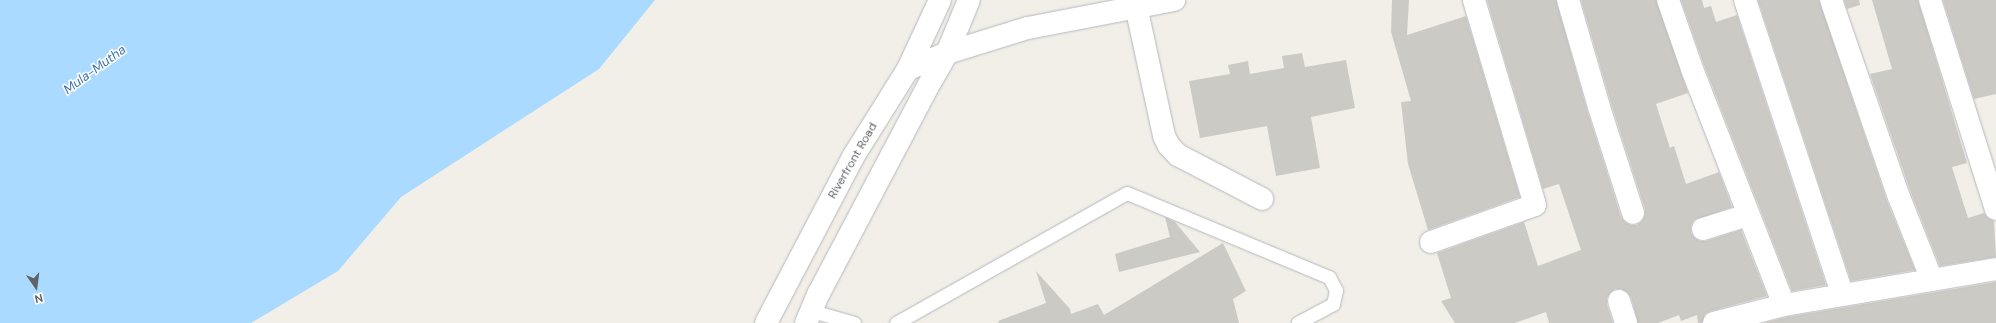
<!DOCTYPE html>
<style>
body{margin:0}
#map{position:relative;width:1996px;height:323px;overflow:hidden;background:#f1efe8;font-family:"DM Sans",sans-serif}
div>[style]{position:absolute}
.water>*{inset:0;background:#aadaff}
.building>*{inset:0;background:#cccac5}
.roads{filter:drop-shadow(0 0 1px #b5b8bc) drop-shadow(0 0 1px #b5b8bc)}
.service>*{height:13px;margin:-6.5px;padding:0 6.5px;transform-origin:6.5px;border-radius:6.5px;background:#fff}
.minor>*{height:22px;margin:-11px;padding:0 11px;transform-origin:11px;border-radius:11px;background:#fff}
.tertiary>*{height:22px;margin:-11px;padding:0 11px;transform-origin:11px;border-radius:11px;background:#fff}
span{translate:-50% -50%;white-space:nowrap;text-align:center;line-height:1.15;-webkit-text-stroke:3px #fff;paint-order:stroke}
.street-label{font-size:12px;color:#5f6368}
.water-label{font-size:13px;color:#4174aa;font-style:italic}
.north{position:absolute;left:16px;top:267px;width:40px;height:40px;-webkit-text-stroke:3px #fff;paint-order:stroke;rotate:166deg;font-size:11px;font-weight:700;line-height:16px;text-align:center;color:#5f6368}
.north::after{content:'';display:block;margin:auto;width:14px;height:18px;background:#5f6368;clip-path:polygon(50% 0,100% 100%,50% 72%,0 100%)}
</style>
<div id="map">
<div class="water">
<i style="clip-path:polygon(0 0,655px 0,599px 69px,401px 197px,338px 271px,251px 323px,0 323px)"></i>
</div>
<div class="building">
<i style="clip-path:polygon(1392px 0,1409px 0,1407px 35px,1466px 16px,1520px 197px,1428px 230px,1408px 164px,1401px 102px,1411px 101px,1391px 32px)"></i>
<i style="clip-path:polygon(1487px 0,1556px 0,1587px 110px,1621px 217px,1625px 222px,1631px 225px,1637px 225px,1642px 221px,1645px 215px,1645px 209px,1611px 103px,1581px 0,1656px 0,1688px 93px,1656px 104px,1670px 148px,1674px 146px,1686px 184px,1719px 172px,1732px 207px,1694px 220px,1691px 226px,1691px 233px,1695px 238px,1700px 241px,1706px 241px,1741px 230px,1767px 296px,1711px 311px,1705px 314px,1702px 323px,1698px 323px,1697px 315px,1681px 321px,1679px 315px,1658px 323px,1638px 323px,1631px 297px,1627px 292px,1621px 289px,1615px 289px,1610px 293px,1607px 298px,1607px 305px,1613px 323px,1549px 323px,1546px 312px,1515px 323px,1455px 323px,1441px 301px,1451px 298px,1437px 253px,1524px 222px,1538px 266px,1581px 250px,1559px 184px,1543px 189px)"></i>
<i style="clip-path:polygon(1681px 0,1702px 0,1704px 8px,1711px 6px,1716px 22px,1737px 15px,1826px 285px,1792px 291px,1704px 65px)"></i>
<i style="clip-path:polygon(1758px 0,1819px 0,1887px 201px,1915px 270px,1851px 281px)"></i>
<i style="clip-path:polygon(1844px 0,1859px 0,1860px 5px,1847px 9px)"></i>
<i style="clip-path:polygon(1872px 0,1918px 0,1967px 163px,1952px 167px,1968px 218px,1984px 213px,1988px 218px,1994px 221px,1996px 257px,1940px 266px,1911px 193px,1870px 74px,1892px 69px)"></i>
<i style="clip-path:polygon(1943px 0,1996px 0,1996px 94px,1974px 99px)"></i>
<i style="clip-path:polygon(1302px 53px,1305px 67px,1346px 60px,1355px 108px,1311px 117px,1320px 168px,1276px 176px,1267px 126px,1200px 138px,1189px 81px,1230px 74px,1228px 65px,1248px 61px,1250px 74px,1284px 68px,1282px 56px)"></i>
<i style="clip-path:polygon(1165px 217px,1175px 222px,1200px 252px,1119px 272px,1115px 254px,1170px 237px)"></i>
<i style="clip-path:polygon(1223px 243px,1246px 291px,1233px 299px,1239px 323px,999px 323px,998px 321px,1046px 303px,1036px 271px,1070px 309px,1071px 314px,1098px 304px,1104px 315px)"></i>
<i style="clip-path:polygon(1996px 282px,1996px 323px,1764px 323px,1787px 317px)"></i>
</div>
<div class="roads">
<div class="service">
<i style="left:812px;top:311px;width:44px;rotate:15.9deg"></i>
<i style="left:896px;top:323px;width:265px;rotate:-29.4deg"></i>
<i style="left:1127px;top:193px;width:219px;rotate:22.6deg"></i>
<i style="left:1329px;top:277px;width:15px;rotate:62deg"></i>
<i style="left:1336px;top:290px;width:14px;rotate:102deg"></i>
<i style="left:1333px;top:304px;width:40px;rotate:152deg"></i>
</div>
<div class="minor">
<i style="left:1568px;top:0;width:111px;rotate:73.8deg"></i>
<i style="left:1599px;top:107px;width:111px;rotate:72.2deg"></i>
<i style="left:1668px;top:0;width:73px;rotate:70.8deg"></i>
<i style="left:1692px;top:69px;width:253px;rotate:68.7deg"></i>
<i style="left:1745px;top:0;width:310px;rotate:71.7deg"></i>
<i style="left:1831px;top:0;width:208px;rotate:71deg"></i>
<i style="left:1899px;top:197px;width:89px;rotate:68.3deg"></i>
<i style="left:1930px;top:0;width:219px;rotate:72.5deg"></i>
<i style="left:1136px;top:6px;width:133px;rotate:77.8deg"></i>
<i style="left:1164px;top:136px;width:11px;rotate:63deg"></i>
<i style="left:1169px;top:146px;width:13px;rotate:45deg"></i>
<i style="left:1178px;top:155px;width:95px;rotate:27.6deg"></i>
<i style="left:908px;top:69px;width:42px;rotate:-22.3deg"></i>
<i style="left:947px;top:53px;width:85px;rotate:-17.2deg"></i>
<i style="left:1028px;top:28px;width:149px;rotate:-10.9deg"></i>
<i style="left:1703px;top:229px;width:47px;rotate:-17.3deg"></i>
<i style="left:1431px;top:242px;width:110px;rotate:-19.6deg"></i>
<i style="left:1535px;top:205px;width:214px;rotate:-106.6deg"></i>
<i style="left:1619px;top:301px;width:23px;rotate:72deg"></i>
<i style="left:1714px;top:323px;width:72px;rotate:-14.4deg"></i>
<i style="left:1784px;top:305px;width:215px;rotate:-9.6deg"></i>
</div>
<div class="tertiary">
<i style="left:766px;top:323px;width:187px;rotate:-62.3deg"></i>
<i style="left:853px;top:157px;width:104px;rotate:-58deg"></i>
<i style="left:908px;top:69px;width:76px;rotate:-65.1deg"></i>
<i style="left:806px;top:323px;width:33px;rotate:-67deg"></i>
<i style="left:819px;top:293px;width:240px;rotate:-62.2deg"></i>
<i style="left:931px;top:81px;width:32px;rotate:-60deg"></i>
<i style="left:947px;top:53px;width:57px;rotate:-67.5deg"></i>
</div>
</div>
<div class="street-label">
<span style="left:853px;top:161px;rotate:-60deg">Riverfront Road</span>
</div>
<div class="water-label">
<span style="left:95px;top:70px;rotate:-36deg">Mula-Mutha</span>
</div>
<div class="north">N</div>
</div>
